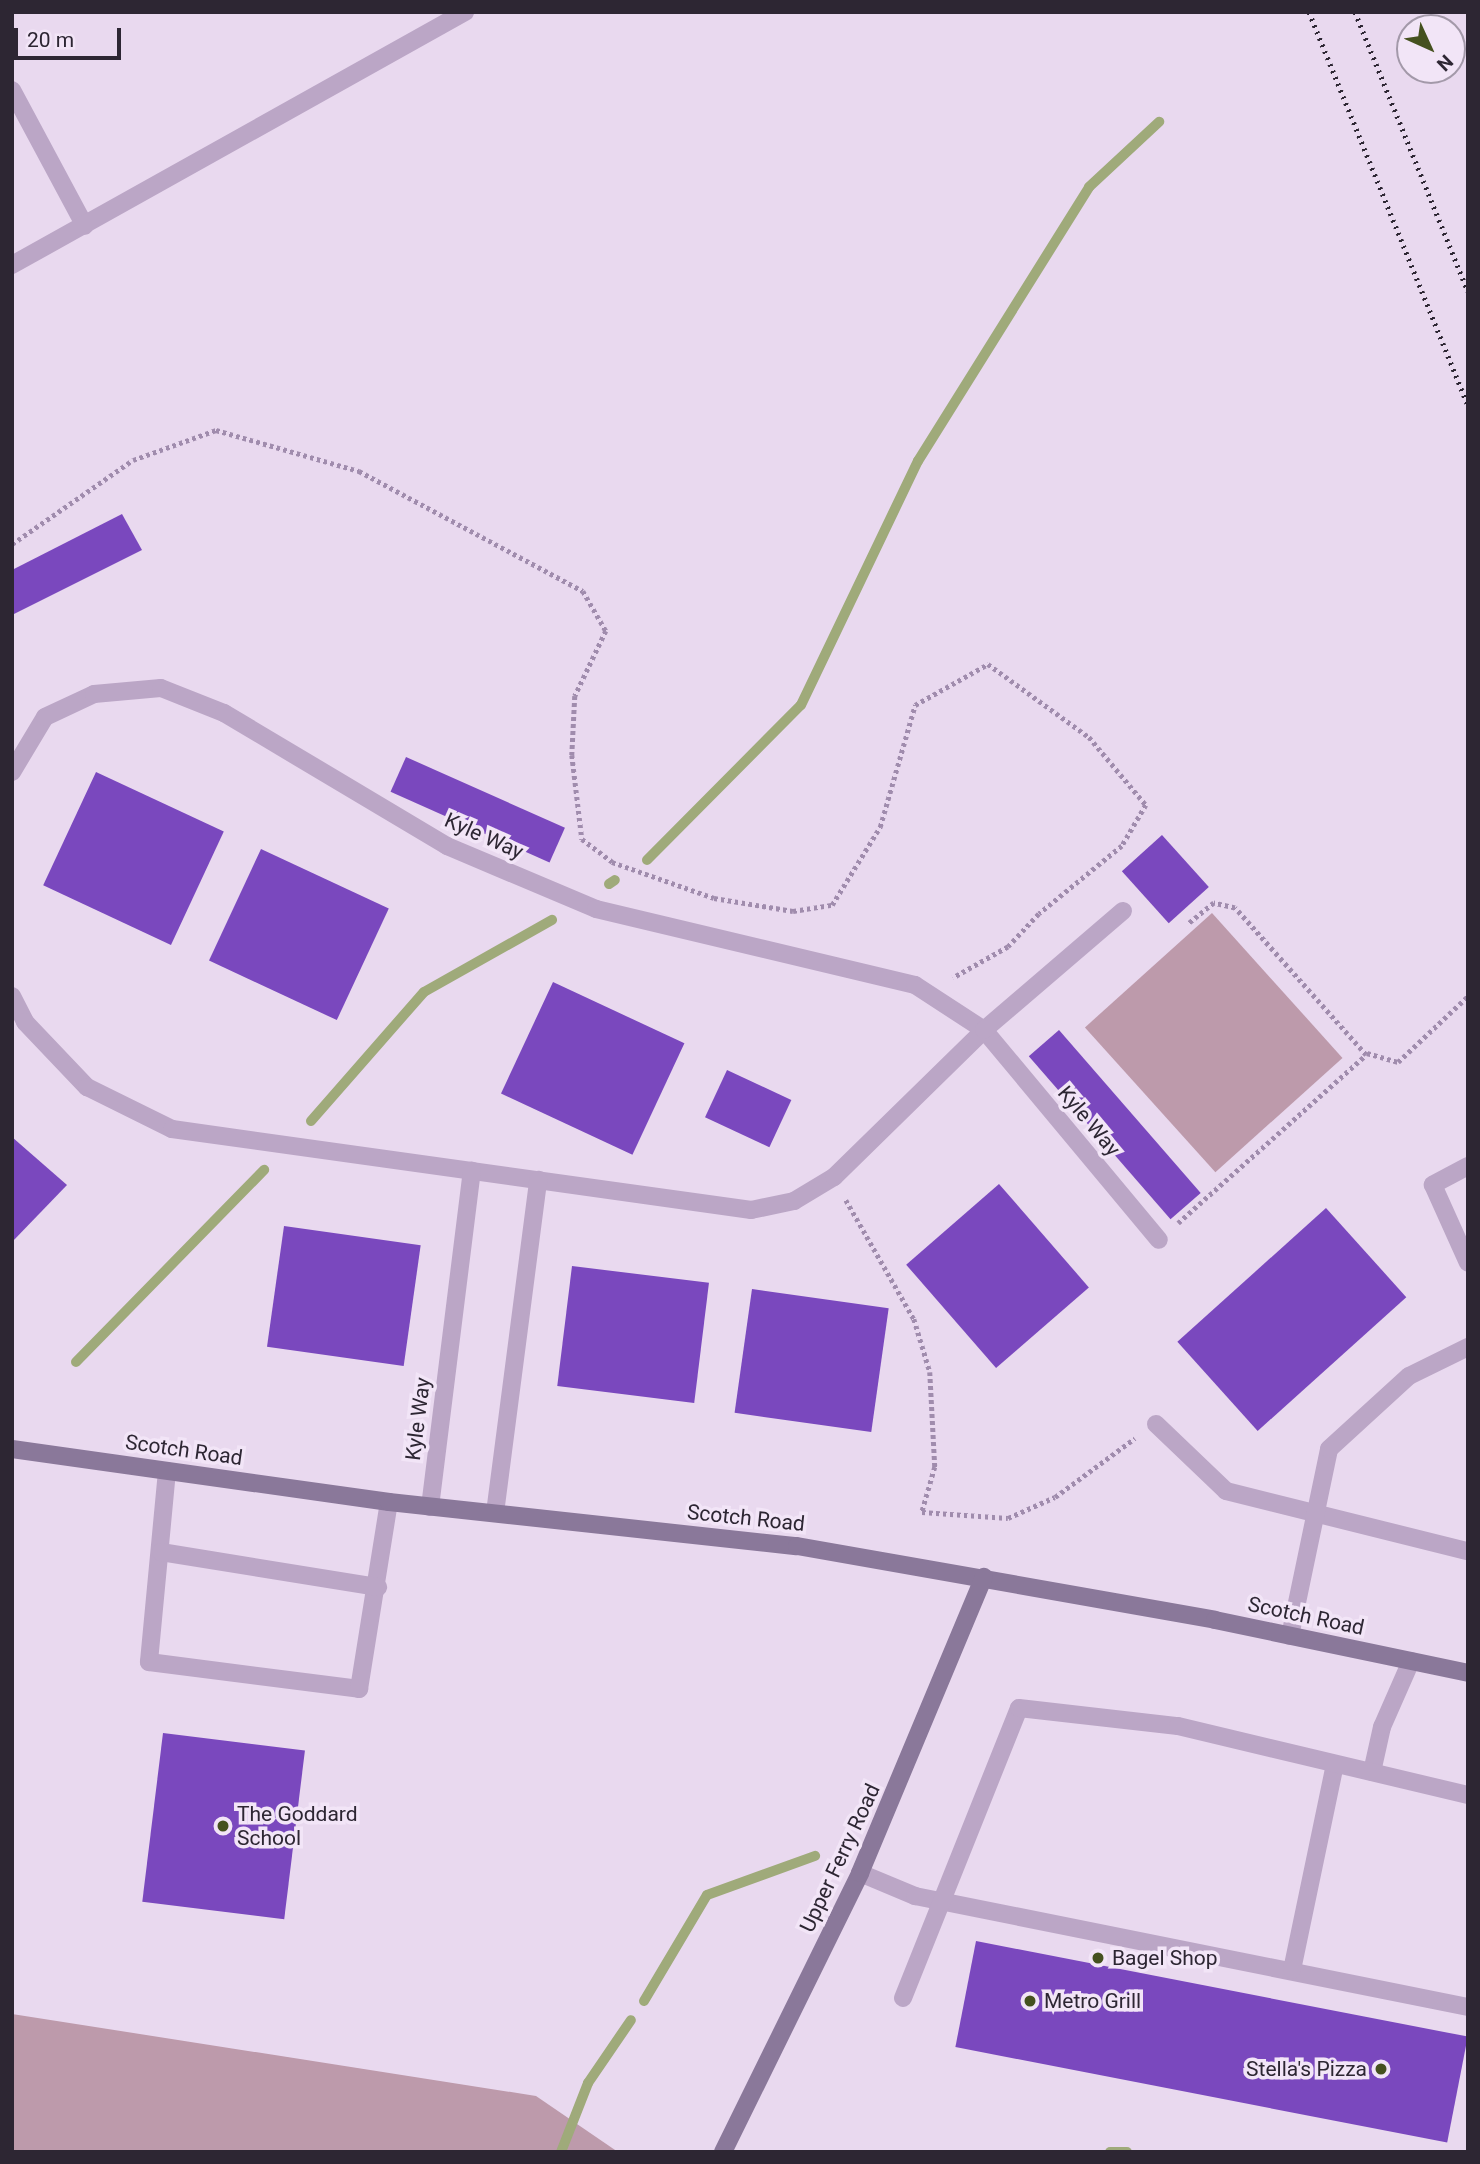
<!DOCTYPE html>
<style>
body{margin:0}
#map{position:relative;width:1480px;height:2164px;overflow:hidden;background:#e9d9ef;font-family:Roboto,sans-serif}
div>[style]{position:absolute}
.green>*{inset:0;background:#bd9aab;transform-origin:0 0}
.stream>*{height:10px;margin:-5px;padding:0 5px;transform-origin:5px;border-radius:5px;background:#9faa7a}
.building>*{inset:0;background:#7a48be;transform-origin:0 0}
.path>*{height:4.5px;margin-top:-2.25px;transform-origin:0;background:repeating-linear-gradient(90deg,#a08cad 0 3.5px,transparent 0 7px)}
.lane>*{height:18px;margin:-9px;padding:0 9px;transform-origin:9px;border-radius:9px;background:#bba6c6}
.street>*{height:18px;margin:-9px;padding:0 9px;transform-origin:9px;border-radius:9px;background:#bba6c6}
.secondary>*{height:18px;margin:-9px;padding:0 9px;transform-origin:9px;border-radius:9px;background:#8a789a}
.rail>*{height:5px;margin-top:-2.5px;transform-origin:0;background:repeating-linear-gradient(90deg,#2d2633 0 2px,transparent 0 7px)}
.dots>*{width:19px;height:19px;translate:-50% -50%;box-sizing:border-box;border:4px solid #f2e5f7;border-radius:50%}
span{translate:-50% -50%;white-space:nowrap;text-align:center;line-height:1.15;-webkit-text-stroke:7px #f2e5f7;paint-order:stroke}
.street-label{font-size:21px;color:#2d2633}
.poi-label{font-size:21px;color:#2d2633}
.left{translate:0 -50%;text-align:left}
.right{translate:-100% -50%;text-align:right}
.frame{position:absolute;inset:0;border:14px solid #2d2633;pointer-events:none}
.north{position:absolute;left:1396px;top:14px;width:70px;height:70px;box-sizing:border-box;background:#f2e5f7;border:2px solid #a399a9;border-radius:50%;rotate:135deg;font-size:19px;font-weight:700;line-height:28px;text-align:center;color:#2d2633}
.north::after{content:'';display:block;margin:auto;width:24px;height:32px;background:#45511f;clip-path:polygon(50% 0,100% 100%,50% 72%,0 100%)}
.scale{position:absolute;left:14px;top:28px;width:107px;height:32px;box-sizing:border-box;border:4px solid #2d2633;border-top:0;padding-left:9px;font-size:21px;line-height:24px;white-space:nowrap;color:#2d2633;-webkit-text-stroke:5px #f2e5f7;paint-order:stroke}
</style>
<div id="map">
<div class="green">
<i style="left:1212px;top:913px;width:195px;height:171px;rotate:48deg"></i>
<i style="clip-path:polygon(12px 2014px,536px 2096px,618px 2152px,12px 2152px)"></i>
</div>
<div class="stream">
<i style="left:647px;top:860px;width:218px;rotate:-45.2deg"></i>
<i style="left:801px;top:705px;width:271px;rotate:-64.4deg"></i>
<i style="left:918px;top:461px;width:323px;rotate:-58deg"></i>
<i style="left:1089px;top:187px;width:96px;rotate:-42.9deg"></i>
<i style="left:609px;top:884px;width:7px;rotate:-34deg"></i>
<i style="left:311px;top:1121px;width:171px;rotate:-48.8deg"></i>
<i style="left:424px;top:992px;width:147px;rotate:-29.4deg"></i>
<i style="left:76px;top:1362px;width:269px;rotate:-45.6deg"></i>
<i style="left:644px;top:2001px;width:123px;rotate:-59.3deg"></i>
<i style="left:707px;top:1895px;width:115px;rotate:-19.9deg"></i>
<i style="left:561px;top:2152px;width:74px;rotate:-68.6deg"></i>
<i style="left:588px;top:2083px;width:76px;rotate:-55.7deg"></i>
<i style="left:1110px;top:2152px;width:17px"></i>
</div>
<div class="building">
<i style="clip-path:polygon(122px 514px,142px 550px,12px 615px,12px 570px)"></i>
<i style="left:406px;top:757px;width:174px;height:38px;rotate:24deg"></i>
<i style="left:96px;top:772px;width:141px;height:125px;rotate:25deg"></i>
<i style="left:1162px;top:835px;width:70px;height:54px;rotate:48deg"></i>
<i style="left:261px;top:849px;width:141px;height:123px;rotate:25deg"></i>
<i style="left:553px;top:982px;width:145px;height:123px;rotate:25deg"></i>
<i style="left:1059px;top:1030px;width:216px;height:40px;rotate:49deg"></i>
<i style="left:727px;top:1070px;width:71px;height:52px;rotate:25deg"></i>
<i style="clip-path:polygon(12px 1137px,67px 1185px,12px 1242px)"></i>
<i style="left:999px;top:1184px;width:137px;height:123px;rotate:49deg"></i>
<i style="left:1326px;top:1208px;width:120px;height:200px;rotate:48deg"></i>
<i style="left:284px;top:1226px;width:138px;height:122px;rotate:8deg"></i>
<i style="left:572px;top:1266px;width:138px;height:121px;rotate:7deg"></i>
<i style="left:752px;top:1289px;width:138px;height:125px;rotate:8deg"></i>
<i style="left:163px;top:1733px;width:143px;height:170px;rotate:7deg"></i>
<i style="left:976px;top:1941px;width:501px;height:108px;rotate:11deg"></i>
</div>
<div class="path">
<i style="left:12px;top:544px;width:147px;rotate:-34.8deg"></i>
<i style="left:133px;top:460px;width:88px;rotate:-19.9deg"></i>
<i style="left:216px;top:430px;width:149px;rotate:16deg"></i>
<i style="left:359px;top:471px;width:254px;rotate:28.2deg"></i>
<i style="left:583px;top:591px;width:46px;rotate:60.1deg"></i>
<i style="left:606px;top:631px;width:72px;rotate:115.5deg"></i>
<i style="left:575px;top:696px;width:59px;rotate:92.9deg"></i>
<i style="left:572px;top:755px;width:85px;rotate:83.2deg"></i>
<i style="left:582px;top:839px;width:38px;rotate:37deg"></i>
<i style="left:612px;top:862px;width:108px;rotate:19.4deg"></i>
<i style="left:714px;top:898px;width:80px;rotate:9.3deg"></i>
<i style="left:793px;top:911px;width:39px;rotate:-9deg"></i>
<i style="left:832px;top:905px;width:92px;rotate:-58.4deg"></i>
<i style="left:880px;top:827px;width:127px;rotate:-74deg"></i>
<i style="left:915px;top:705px;width:84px;rotate:-29.3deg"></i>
<i style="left:988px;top:664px;width:125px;rotate:35.9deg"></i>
<i style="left:1089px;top:737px;width:89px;rotate:50deg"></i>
<i style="left:1146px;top:805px;width:48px;rotate:120.3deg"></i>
<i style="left:1122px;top:846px;width:107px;rotate:140.7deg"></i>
<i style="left:1039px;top:914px;width:45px;rotate:133.2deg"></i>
<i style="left:1008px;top:947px;width:63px;rotate:150.6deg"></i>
<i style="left:1367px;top:1053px;width:32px;rotate:16deg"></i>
<i style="left:1398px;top:1062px;width:96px;rotate:-43.3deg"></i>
<i style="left:846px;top:1200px;width:137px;rotate:60.3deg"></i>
<i style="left:914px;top:1319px;width:55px;rotate:73.2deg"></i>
<i style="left:930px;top:1372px;width:95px;rotate:87deg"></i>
<i style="left:935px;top:1467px;width:47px;rotate:106.1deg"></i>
<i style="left:922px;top:1512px;width:86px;rotate:4deg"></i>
<i style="left:1008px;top:1518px;width:51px;rotate:-24.1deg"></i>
<i style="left:1055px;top:1497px;width:99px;rotate:-36.4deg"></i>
<i style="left:1178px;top:1223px;width:252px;rotate:-41.8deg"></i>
<i style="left:1366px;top:1055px;width:197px;rotate:-131.7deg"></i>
<i style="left:1235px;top:908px;width:22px;rotate:-167deg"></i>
<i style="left:1214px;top:903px;width:33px;rotate:141deg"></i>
</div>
<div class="lane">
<i style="left:12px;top:90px;width:154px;rotate:61.8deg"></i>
<i style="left:12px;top:265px;width:519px;rotate:-29.18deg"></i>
<i style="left:1468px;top:1166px;width:40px;rotate:152deg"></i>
<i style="left:1433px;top:1185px;width:85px;rotate:65.8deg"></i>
<i style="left:1156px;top:1424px;width:97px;rotate:43.7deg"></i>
<i style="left:1226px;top:1491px;width:248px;rotate:14deg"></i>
<i style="left:167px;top:1471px;width:192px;rotate:95.4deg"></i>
<i style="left:149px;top:1662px;width:212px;rotate:7.3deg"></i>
<i style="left:359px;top:1689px;width:189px;rotate:-80.9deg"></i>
<i style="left:161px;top:1552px;width:220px;rotate:9.2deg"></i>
<i style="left:1290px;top:1636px;width:191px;rotate:-78.2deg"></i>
<i style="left:1329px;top:1449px;width:108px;rotate:-42.4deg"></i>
<i style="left:1409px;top:1376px;width:66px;rotate:-26.2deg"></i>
<i style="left:1372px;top:1772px;width:46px;rotate:-77.5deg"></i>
<i style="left:1382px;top:1727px;width:72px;rotate:-66.3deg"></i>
<i style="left:860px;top:1873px;width:60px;rotate:22.7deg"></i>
<i style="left:915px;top:1896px;width:564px;rotate:11.35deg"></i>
<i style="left:1292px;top:1970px;width:210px;rotate:-78.2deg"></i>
<i style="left:903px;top:1998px;width:312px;rotate:-68.2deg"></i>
<i style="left:1019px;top:1708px;width:160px;rotate:6.5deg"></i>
<i style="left:1178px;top:1726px;width:298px;rotate:13.4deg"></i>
</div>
<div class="street">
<i style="left:12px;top:772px;width:64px;rotate:-59deg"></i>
<i style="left:45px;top:717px;width:54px;rotate:-25.1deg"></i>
<i style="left:94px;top:694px;width:67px;rotate:-5.1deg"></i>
<i style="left:161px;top:688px;width:68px;rotate:21.6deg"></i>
<i style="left:224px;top:713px;width:260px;rotate:30.8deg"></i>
<i style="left:447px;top:846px;width:162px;rotate:22.9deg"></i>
<i style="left:596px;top:909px;width:328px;rotate:13.4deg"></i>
<i style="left:915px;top:985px;width:82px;rotate:33.1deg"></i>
<i style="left:984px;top:1030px;width:273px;rotate:50.2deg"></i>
<i style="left:12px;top:996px;width:29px;rotate:63deg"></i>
<i style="left:25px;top:1022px;width:90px;rotate:46.4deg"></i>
<i style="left:87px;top:1087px;width:95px;rotate:26.3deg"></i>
<i style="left:172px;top:1129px;width:585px;rotate:7.96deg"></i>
<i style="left:751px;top:1210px;width:44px;rotate:-11.8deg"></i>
<i style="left:794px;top:1201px;width:47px;rotate:-31deg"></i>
<i style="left:834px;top:1177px;width:210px;rotate:-44.4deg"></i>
<i style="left:984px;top:1030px;width:183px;rotate:-40.6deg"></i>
<i style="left:430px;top:1507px;width:339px;rotate:-82.9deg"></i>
<i style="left:495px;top:1513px;width:336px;rotate:-82.6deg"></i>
</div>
<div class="secondary">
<i style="left:12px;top:1449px;width:381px;rotate:8deg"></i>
<i style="left:389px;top:1502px;width:410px;rotate:6.2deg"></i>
<i style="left:797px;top:1546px;width:424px;rotate:10deg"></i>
<i style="left:1215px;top:1620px;width:258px;rotate:11.8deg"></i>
<i style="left:723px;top:2152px;width:311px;rotate:-63.8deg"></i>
<i style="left:860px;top:1873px;width:321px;rotate:-67.3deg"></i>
</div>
<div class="rail">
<i style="left:1309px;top:12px;width:425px;rotate:68deg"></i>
<i style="left:1355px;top:12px;width:301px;rotate:68deg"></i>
</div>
<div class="dots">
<i style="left:223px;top:1826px;background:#45511f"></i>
<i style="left:1098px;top:1958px;background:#45511f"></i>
<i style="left:1030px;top:2001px;background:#45511f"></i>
<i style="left:1381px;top:2069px;background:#45511f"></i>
</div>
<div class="street-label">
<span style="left:484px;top:836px;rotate:24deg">Kyle Way</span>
<span style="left:1089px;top:1121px;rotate:50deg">Kyle Way</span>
<span style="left:418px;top:1419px;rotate:-83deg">Kyle Way</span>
<span style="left:184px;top:1450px;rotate:8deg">Scotch Road</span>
<span style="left:746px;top:1518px;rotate:6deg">Scotch Road</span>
<span style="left:1306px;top:1616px;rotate:12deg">Scotch Road</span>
<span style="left:840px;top:1858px;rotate:-65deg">Upper Ferry Road</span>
</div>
<div class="poi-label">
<span class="left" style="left:237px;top:1826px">The Goddard<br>School</span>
<span class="left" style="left:1112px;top:1958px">Bagel Shop</span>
<span class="left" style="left:1044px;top:2001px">Metro Grill</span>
<span class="right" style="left:1367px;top:2069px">Stella's Pizza</span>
</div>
<div class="frame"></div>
<div class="north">N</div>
<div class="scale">20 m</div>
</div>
